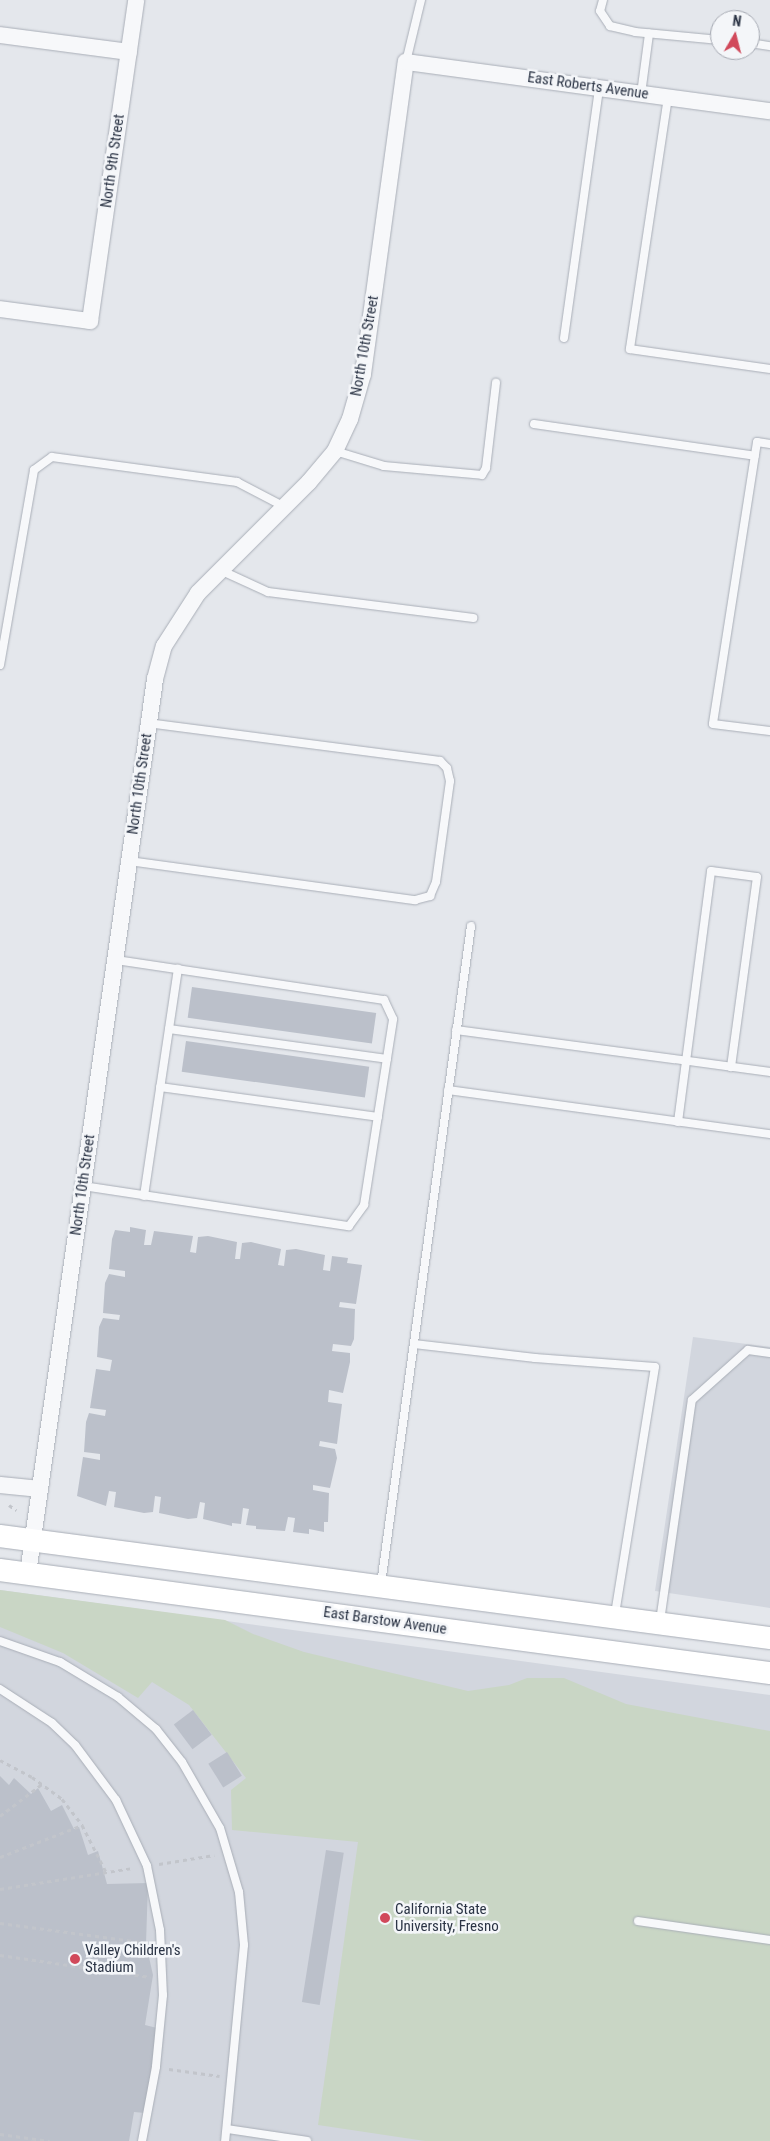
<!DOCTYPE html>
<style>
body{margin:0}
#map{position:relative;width:770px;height:2141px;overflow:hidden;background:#e4e7ec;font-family:"Roboto Condensed",sans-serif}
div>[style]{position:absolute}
.built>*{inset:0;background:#d2d6de}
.green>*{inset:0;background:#c9d6c5}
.building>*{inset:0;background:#bbc0ca;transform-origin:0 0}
.path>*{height:3px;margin-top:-1.5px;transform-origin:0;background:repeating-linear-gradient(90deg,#c2c5cb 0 4px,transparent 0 8px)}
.roads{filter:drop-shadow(0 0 1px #a9aeb7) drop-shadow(0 0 1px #a9aeb7)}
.service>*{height:8px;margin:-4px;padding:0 4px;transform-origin:4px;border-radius:4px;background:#f7f8fa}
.minor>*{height:16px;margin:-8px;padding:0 8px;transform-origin:8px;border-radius:8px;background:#f7f8fa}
.secondary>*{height:22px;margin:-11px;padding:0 11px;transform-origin:11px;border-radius:11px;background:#fff}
.dots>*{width:14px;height:14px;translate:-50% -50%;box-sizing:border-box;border:2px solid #f4f6f9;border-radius:50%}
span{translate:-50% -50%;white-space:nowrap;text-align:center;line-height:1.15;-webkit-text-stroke:5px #f4f6f9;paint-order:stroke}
.street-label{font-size:15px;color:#2b3445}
.poi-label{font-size:15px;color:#2b3445}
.left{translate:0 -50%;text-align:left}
.north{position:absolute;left:710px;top:10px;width:50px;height:50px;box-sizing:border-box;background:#f4f6f9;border:1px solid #a4a8b1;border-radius:50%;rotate:8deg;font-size:14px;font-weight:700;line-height:20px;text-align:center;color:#2b3445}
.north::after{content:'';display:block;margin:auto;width:18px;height:22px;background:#d1495b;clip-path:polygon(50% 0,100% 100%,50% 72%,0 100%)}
</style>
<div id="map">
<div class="built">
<i style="clip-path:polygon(693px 1337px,770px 1347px,770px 1608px,655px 1591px)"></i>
<i style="clip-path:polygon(0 1590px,770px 1695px,770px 2141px,0 2141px)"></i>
</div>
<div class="green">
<i style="clip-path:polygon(0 1590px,225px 1620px,253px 1634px,304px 1652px,468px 1691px,509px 1685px,527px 1678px,564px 1678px,626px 1704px,770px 1731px,770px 2141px,425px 2141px,318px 2125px,358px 1842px,232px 1830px,231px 1790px,246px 1778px,189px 1705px,152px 1682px,138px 1698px,63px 1653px,0 1627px)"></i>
</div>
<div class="building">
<i style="left:192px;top:987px;width:186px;height:31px;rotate:8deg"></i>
<i style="left:186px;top:1041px;width:185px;height:31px;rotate:8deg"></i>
<i style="clip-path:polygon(130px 1227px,146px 1230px,144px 1245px,151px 1245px,154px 1231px,193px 1236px,190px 1252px,196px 1253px,198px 1237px,208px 1236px,237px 1242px,235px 1259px,240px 1259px,242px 1243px,251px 1242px,281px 1249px,278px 1265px,284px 1266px,286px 1250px,296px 1249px,325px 1255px,323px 1270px,330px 1271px,332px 1256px,348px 1258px,347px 1263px,362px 1265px,356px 1304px,340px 1302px,339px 1307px,355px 1309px,354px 1339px,351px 1346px,333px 1344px,332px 1351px,350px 1353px,350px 1362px,343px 1393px,329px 1390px,328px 1402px,342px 1404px,337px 1444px,320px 1441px,319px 1446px,335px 1449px,337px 1458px,330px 1488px,313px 1485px,313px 1490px,329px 1493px,328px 1522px,324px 1522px,324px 1532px,309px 1529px,309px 1534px,293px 1532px,295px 1518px,288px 1517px,285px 1531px,256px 1529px,256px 1526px,246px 1525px,249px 1509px,243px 1508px,241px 1524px,232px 1523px,232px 1526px,203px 1519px,205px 1503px,200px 1502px,197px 1518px,188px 1519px,159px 1513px,161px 1497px,155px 1496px,153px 1512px,144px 1513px,114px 1507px,116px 1492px,109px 1491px,106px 1506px,77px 1496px,83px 1457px,100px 1460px,100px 1454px,84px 1452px,86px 1422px,89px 1413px,105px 1416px,106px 1410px,90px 1408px,96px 1369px,110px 1371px,112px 1360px,97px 1357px,99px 1327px,103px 1318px,119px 1320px,120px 1315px,103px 1313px,105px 1283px,109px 1274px,125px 1277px,125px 1271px,109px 1269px,112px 1239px,115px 1230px,130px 1232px)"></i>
<i style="left:193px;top:1710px;width:31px;height:24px;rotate:53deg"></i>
<i style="left:227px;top:1752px;width:28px;height:22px;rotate:58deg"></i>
<i style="clip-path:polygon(0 1776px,9px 1785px,14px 1778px,31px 1794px,38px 1788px,51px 1811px,62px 1805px,74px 1829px,79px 1827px,88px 1855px,98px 1851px,107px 1884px,148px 1883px,146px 1944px,153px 1975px,145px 2025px,157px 2028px,145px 2113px,134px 2112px,129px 2141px,0 2141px)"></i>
<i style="left:326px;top:1850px;width:18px;height:154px;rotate:9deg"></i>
</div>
<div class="path">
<i style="left:9px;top:1505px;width:9px;rotate:36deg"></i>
<i style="left:0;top:1760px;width:36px;rotate:28deg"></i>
<i style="left:32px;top:1777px;width:37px;rotate:36deg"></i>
<i style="left:62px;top:1799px;width:33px;rotate:52deg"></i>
<i style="left:82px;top:1825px;width:53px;rotate:62.9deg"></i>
<i style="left:0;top:1816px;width:53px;rotate:-37.3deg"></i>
<i style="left:0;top:1857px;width:88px;rotate:-21.3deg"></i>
<i style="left:159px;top:1864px;width:56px;rotate:-9.3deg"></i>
<i style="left:0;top:1889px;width:135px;rotate:-9deg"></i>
<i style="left:0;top:1923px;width:149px;rotate:7.7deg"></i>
<i style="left:0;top:1955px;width:152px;rotate:8.3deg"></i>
<i style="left:169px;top:2069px;width:51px;rotate:7.8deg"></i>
<i style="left:0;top:2134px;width:50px;rotate:8deg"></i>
</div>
<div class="roads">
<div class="service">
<i style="left:603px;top:0;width:11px;rotate:105deg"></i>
<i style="left:600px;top:11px;width:18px;rotate:56deg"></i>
<i style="left:610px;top:26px;width:26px;rotate:13deg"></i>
<i style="left:635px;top:32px;width:85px;rotate:5.4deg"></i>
<i style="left:750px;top:43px;width:20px;rotate:9deg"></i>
<i style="left:406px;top:62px;width:64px;rotate:-76.4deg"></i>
<i style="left:641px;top:94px;width:61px;rotate:-82.4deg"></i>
<i style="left:668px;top:97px;width:255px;rotate:98.6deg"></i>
<i style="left:630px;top:349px;width:141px;rotate:8.1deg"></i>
<i style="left:564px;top:338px;width:252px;rotate:-82deg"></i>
<i style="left:534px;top:424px;width:223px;rotate:8.2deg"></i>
<i style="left:770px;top:444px;width:13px;rotate:-171deg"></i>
<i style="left:757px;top:442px;width:285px;rotate:98.9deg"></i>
<i style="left:713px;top:724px;width:57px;rotate:7deg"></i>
<i style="left:335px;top:451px;width:51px;rotate:17deg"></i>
<i style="left:384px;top:466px;width:98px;rotate:5.2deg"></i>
<i style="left:482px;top:475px;width:8px;rotate:-60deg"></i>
<i style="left:486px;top:468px;width:86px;rotate:-83.3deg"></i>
<i style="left:220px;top:570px;width:53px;rotate:24.6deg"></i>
<i style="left:268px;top:592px;width:207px;rotate:7.2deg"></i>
<i style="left:0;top:665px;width:198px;rotate:-80.1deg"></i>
<i style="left:34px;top:470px;width:22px;rotate:-36deg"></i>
<i style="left:52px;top:457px;width:187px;rotate:7.7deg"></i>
<i style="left:237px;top:482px;width:54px;rotate:27.5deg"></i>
<i style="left:129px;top:861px;width:289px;rotate:7.8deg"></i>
<i style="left:415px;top:900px;width:16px;rotate:-15deg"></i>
<i style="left:430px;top:896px;width:15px;rotate:-67deg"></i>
<i style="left:436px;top:882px;width:102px;rotate:-82.1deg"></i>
<i style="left:450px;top:781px;width:13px;rotate:-103deg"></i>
<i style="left:447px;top:768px;width:10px;rotate:-135deg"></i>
<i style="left:440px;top:761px;width:293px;rotate:-172.6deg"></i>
<i style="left:169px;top:1029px;width:220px;rotate:7.8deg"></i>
<i style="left:456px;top:1030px;width:317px;rotate:7.6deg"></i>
<i style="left:160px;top:1087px;width:220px;rotate:7.8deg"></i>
<i style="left:448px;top:1090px;width:325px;rotate:7.8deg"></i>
<i style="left:678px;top:1122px;width:253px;rotate:-82.5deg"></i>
<i style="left:711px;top:871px;width:46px;rotate:7.4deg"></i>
<i style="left:757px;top:877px;width:192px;rotate:97.8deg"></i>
<i style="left:83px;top:1186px;width:269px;rotate:8.6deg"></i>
<i style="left:349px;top:1226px;width:26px;rotate:-54deg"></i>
<i style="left:364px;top:1205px;width:188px;rotate:-81.1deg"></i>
<i style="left:393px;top:1019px;width:21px;rotate:-115deg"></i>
<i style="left:384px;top:1000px;width:272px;rotate:-171.5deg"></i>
<i style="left:144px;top:1196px;width:230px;rotate:-81.5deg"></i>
<i style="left:414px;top:1344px;width:122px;rotate:6.6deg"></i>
<i style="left:535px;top:1358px;width:120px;rotate:4.3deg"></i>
<i style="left:655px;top:1367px;width:251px;rotate:99.2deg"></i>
<i style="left:381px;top:1584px;width:664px;rotate:-82.21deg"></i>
<i style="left:660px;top:1621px;width:223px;rotate:-81.8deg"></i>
<i style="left:692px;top:1400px;width:75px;rotate:-41.8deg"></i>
<i style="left:748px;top:1350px;width:22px;rotate:8deg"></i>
<i style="left:0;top:1641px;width:64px;rotate:19.3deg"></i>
<i style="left:60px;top:1662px;width:68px;rotate:31.1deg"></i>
<i style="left:118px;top:1697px;width:50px;rotate:40.1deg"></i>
<i style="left:156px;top:1729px;width:42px;rotate:51.8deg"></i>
<i style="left:182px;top:1762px;width:76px;rotate:60.1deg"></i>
<i style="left:220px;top:1828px;width:67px;rotate:73.5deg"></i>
<i style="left:239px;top:1892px;width:53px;rotate:84.6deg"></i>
<i style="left:244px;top:1945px;width:197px;rotate:95.5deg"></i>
<i style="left:0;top:1689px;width:62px;rotate:33.2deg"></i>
<i style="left:52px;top:1723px;width:32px;rotate:44deg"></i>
<i style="left:75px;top:1745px;width:69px;rotate:53.3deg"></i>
<i style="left:116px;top:1800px;width:73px;rotate:64.8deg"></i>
<i style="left:147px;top:1866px;width:65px;rotate:78.5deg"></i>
<i style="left:160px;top:1930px;width:65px;rotate:87.4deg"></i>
<i style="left:163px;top:1995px;width:72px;rotate:95.6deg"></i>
<i style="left:156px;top:2067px;width:75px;rotate:100.7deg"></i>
<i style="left:638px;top:1921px;width:133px;rotate:8.2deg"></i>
<i style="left:227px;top:2129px;width:81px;rotate:8.5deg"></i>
</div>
<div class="minor">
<i style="left:0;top:35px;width:130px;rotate:7.5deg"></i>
<i style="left:0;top:309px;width:91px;rotate:7.6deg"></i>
<i style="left:90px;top:321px;width:324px;rotate:-81.8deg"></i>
<i style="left:0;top:1485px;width:40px;rotate:5.7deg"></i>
<i style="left:28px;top:1573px;width:903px;rotate:-81.91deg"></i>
<i style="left:155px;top:679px;width:34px;rotate:-75deg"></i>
<i style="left:164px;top:646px;width:63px;rotate:-57.3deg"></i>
<i style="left:198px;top:593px;width:157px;rotate:-45deg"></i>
<i style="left:309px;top:482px;width:40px;rotate:-50deg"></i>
<i style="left:335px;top:451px;width:35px;rotate:-65deg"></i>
<i style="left:350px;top:419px;width:47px;rotate:-73.9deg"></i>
<i style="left:363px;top:374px;width:315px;rotate:-82.2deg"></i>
<i style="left:406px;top:62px;width:367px;rotate:7.7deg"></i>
</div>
<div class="secondary">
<i style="left:0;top:1536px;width:777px;rotate:7.55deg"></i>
<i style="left:0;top:1570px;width:777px;rotate:7.62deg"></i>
</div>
</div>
<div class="dots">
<i style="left:385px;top:1918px;background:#d1495b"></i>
<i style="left:75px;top:1959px;background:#d1495b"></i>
</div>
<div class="street-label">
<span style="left:588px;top:86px;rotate:8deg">East Roberts Avenue</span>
<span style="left:113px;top:161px;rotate:-82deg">North 9th Street</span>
<span style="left:365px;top:346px;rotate:-80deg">North 10th Street</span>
<span style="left:140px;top:784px;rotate:-82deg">North 10th Street</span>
<span style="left:83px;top:1185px;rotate:-82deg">North 10th Street</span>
<span style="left:385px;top:1621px;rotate:8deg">East Barstow Avenue</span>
</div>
<div class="poi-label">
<span class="left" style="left:395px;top:1918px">California State<br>University, Fresno</span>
<span class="left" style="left:85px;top:1959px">Valley Children's<br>Stadium</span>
</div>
<div class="north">N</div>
</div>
